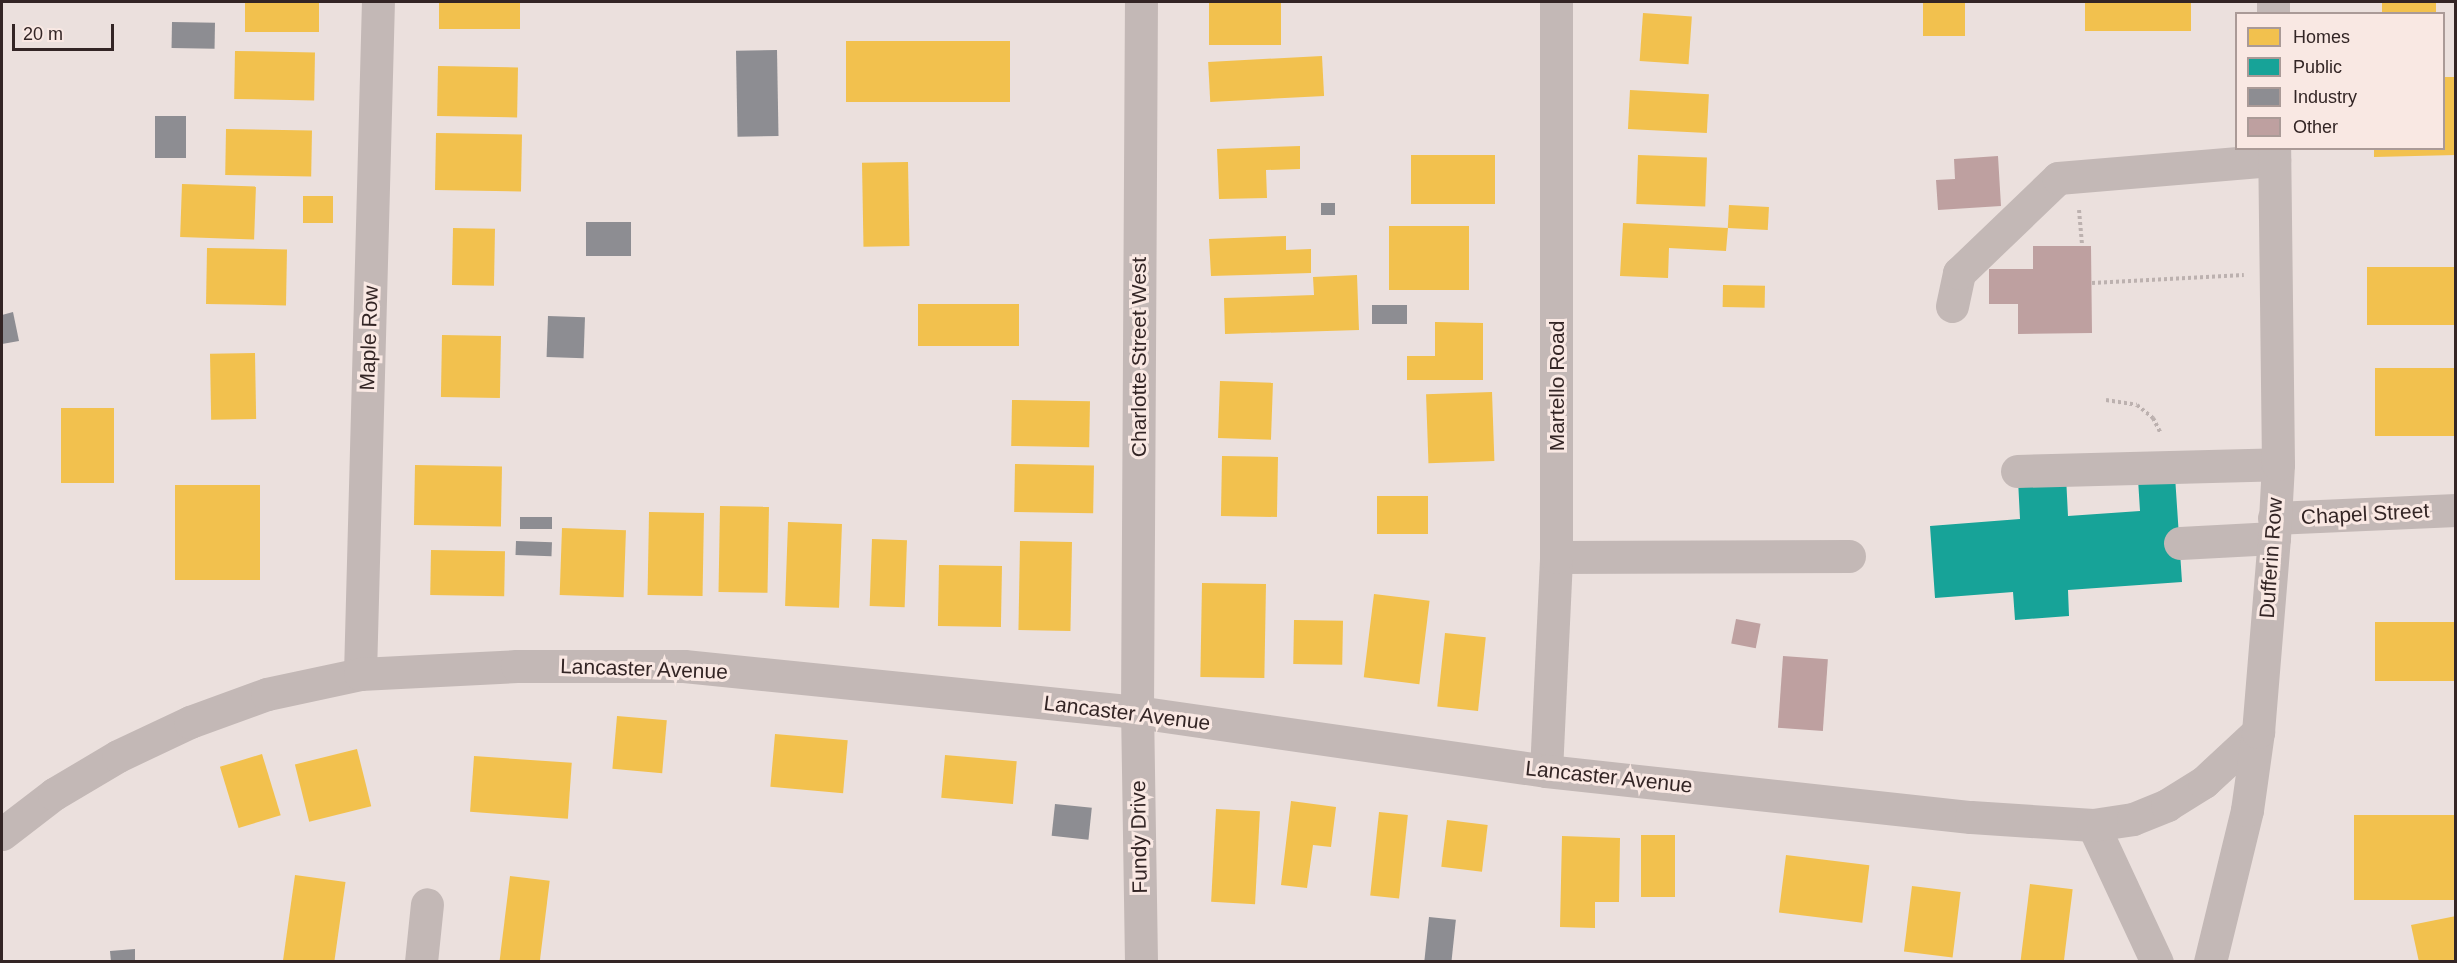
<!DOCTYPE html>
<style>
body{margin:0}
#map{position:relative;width:2457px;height:963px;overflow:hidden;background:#ebe0dd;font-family:Arial,sans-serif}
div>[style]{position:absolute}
.homes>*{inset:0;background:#f2c14e;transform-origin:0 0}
.public>*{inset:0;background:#17a398}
.industry>*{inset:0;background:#8d8d92;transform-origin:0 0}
.building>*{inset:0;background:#bea0a0;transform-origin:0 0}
.path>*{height:4px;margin-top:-2px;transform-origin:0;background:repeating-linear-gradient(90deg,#bcb1af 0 3px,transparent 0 6px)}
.minor>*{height:33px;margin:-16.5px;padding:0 16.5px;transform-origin:16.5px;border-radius:16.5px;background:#c3b8b6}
span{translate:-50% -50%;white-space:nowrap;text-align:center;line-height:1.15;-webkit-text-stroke:6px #f9e8e3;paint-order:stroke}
.street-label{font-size:21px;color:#332525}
.frame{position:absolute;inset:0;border:3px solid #332525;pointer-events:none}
.legend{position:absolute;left:2235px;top:12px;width:210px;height:138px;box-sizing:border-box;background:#f9e8e3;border:2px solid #aa9a97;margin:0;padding:8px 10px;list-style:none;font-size:18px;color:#332525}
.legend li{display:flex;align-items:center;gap:12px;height:30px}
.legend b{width:30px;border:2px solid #aa9a97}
.scale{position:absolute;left:12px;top:24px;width:102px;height:27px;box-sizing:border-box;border:3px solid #332525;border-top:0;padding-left:8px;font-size:18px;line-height:21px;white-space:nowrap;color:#332525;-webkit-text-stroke:4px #f9e8e3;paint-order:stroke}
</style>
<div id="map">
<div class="homes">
<i style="left:245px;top:2px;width:74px;height:30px"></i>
<i style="left:439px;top:2px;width:81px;height:27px"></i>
<i style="left:1209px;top:2px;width:72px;height:43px"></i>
<i style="left:1923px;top:2px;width:42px;height:34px"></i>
<i style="left:2085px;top:2px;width:106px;height:29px"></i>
<i style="left:2382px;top:2px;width:54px;height:12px"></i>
<i style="left:1643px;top:13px;width:49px;height:48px;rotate:4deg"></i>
<i style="left:1010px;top:41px;width:61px;height:164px;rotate:90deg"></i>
<i style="left:235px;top:51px;width:80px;height:48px;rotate:1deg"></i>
<i style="left:1322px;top:56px;width:40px;height:114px;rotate:87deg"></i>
<i style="left:438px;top:66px;width:80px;height:50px;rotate:1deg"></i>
<i style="clip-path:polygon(2444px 77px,2456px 77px,2456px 155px,2374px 157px,2374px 148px,2444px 148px)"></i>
<i style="left:1630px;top:90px;width:79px;height:39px;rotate:3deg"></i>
<i style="left:226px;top:129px;width:86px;height:46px;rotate:1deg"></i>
<i style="left:436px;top:133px;width:86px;height:57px;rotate:1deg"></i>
<i style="clip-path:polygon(1300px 146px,1300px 169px,1266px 170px,1267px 198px,1219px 199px,1217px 149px)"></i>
<i style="left:1495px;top:155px;width:49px;height:84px;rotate:90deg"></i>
<i style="left:1638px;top:155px;width:69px;height:49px;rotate:2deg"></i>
<i style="left:908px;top:162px;width:84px;height:46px;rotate:89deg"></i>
<i style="left:182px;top:184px;width:74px;height:53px;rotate:2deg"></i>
<i style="left:303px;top:196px;width:30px;height:27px"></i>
<i style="left:1729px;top:205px;width:40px;height:23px;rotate:3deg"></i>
<i style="clip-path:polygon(1623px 223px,1728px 228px,1726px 251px,1669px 248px,1668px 278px,1620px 276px)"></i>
<i style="left:1389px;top:226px;width:80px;height:64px"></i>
<i style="left:453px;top:228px;width:42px;height:57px;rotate:1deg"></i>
<i style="clip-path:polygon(1286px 236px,1286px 250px,1311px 249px,1311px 273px,1211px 276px,1209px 239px)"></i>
<i style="left:207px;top:248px;width:80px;height:56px;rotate:1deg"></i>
<i style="left:2456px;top:267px;width:58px;height:89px;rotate:90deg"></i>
<i style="clip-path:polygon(1357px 275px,1359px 330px,1225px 334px,1224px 298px,1314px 295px,1313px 277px)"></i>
<i style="left:1723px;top:285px;width:42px;height:22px;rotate:1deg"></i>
<i style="left:1019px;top:304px;width:42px;height:101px;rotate:90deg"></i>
<i style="clip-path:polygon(1435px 322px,1483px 323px,1483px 380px,1407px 380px,1407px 356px,1435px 356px)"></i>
<i style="left:442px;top:335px;width:59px;height:62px;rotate:1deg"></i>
<i style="left:255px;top:353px;width:66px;height:45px;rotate:89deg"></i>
<i style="left:2456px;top:368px;width:68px;height:81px;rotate:90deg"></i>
<i style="left:1220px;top:381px;width:53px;height:57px;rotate:2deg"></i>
<i style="left:1492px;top:392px;width:69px;height:66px;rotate:88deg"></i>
<i style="left:1012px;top:400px;width:78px;height:46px;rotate:1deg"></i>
<i style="left:114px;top:408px;width:75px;height:53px;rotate:90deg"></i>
<i style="left:1222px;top:456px;width:56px;height:60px;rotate:1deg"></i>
<i style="left:1015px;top:464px;width:79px;height:48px;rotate:1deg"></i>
<i style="left:415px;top:465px;width:87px;height:60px;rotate:1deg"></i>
<i style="left:260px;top:485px;width:95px;height:85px;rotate:90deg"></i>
<i style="left:1428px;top:496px;width:38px;height:51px;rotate:90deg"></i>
<i style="left:720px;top:506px;width:49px;height:86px;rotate:1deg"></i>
<i style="left:649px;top:512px;width:55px;height:83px;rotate:1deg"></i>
<i style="left:788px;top:522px;width:54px;height:84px;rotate:2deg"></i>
<i style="left:562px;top:528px;width:64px;height:67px;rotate:2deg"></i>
<i style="left:872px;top:539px;width:35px;height:67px;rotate:2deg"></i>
<i style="left:1020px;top:541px;width:52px;height:89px;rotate:1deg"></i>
<i style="left:431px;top:550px;width:74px;height:45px;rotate:1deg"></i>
<i style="left:939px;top:565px;width:63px;height:61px;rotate:1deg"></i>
<i style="left:1202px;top:583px;width:64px;height:94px;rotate:1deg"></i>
<i style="left:1374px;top:594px;width:56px;height:84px;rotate:7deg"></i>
<i style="left:1294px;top:620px;width:49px;height:44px;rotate:1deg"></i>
<i style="left:2456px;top:622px;width:59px;height:81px;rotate:90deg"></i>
<i style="left:1445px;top:633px;width:41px;height:74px;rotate:6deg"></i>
<i style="left:617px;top:716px;width:50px;height:53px;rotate:5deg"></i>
<i style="left:775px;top:734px;width:73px;height:53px;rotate:5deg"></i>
<i style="left:357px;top:749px;width:59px;height:64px;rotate:76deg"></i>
<i style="left:262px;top:754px;width:64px;height:44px;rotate:73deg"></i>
<i style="left:945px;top:755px;width:72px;height:43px;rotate:5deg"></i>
<i style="left:474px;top:756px;width:98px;height:56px;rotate:4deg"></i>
<i style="clip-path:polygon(1291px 801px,1336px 807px,1331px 847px,1313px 845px,1307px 888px,1281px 885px)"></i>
<i style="left:1216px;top:809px;width:44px;height:93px;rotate:3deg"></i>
<i style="left:1379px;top:812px;width:29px;height:84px;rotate:6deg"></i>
<i style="left:2456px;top:815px;width:85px;height:102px;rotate:90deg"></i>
<i style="left:1447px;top:820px;width:41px;height:47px;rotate:7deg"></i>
<i style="left:1641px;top:835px;width:34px;height:62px"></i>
<i style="clip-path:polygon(1562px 836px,1620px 838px,1619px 902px,1595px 902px,1595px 928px,1560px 927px)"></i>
<i style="left:1786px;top:855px;width:84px;height:58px;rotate:7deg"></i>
<i style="left:295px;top:875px;width:51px;height:88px;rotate:8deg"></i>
<i style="left:510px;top:876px;width:40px;height:85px;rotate:7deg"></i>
<i style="left:2030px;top:884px;width:43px;height:79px;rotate:7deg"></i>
<i style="left:1912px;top:886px;width:49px;height:66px;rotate:7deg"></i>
<i style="clip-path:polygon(2456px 916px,2456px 962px,2419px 962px,2411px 925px)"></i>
</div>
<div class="public">
<i style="clip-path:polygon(2066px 476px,2068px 516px,2140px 511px,2138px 479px,2175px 476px,2182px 582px,2068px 590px,2069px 616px,2015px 620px,2013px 592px,1935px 598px,1930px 526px,2020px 519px,2018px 480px)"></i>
</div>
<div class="industry">
<i style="left:172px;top:22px;width:43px;height:26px;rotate:1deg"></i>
<i style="left:777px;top:50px;width:86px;height:41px;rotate:89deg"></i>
<i style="left:155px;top:116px;width:31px;height:42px"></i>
<i style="left:1321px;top:203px;width:14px;height:12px"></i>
<i style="left:586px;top:222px;width:45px;height:34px"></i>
<i style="left:1372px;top:305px;width:35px;height:19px"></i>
<i style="clip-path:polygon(13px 312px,19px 341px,2px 344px,2px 315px)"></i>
<i style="left:548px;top:316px;width:37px;height:41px;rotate:2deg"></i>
<i style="left:520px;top:517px;width:32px;height:12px"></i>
<i style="left:516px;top:541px;width:36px;height:14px;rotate:2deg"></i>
<i style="left:1055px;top:804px;width:37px;height:32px;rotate:6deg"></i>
<i style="left:1429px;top:917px;width:27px;height:45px;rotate:6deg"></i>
<i style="clip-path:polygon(135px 949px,135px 962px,111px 962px,110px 951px)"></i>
</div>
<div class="building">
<i style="clip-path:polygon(1998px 156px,2001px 206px,1938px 210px,1936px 180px,1955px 179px,1954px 159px)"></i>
<i style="clip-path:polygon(2033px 246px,2091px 246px,2092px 333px,2018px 334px,2018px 304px,1989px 304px,1989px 269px,2033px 269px)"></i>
<i style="left:1736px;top:619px;width:25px;height:25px;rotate:11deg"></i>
<i style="left:1783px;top:656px;width:45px;height:72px;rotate:4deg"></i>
</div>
<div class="path">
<i style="left:2079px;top:210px;width:36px;rotate:85deg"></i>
<i style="left:2092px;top:283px;width:152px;rotate:-3deg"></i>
<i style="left:2106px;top:400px;width:31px;rotate:9deg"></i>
<i style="left:2137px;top:405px;width:21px;rotate:39deg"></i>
<i style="left:2153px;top:418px;width:16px;rotate:63deg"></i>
</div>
<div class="minor">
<i style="left:2273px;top:2px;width:12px;rotate:90deg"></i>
<i style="left:1952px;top:306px;width:34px;rotate:-78deg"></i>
<i style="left:1959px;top:273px;width:137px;rotate:-43.8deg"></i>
<i style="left:2058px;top:178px;width:217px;rotate:-4.8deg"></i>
<i style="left:2017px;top:471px;width:261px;rotate:-1.5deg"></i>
<i style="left:2274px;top:518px;width:182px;rotate:-2.5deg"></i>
<i style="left:2180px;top:543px;width:94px;rotate:-3deg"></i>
<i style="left:1556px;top:557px;width:293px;rotate:-0.2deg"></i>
<i style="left:360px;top:674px;width:672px;rotate:-88.47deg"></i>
<i style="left:1546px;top:771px;width:214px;rotate:-87.3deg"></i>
<i style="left:1556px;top:557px;width:555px;rotate:-90deg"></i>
<i style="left:2093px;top:825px;width:151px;rotate:65deg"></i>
<i style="left:2px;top:834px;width:66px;rotate:-37.6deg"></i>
<i style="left:54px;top:794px;width:74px;rotate:-30.7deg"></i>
<i style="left:118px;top:756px;width:80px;rotate:-25.3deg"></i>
<i style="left:190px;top:722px;width:82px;rotate:-20deg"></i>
<i style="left:267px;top:694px;width:95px;rotate:-12.1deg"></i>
<i style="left:360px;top:674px;width:157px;rotate:-2.9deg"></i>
<i style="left:517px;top:666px;width:167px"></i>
<i style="left:684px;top:666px;width:455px;rotate:5.8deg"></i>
<i style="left:1137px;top:712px;width:413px;rotate:8.2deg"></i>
<i style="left:1546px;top:771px;width:427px;rotate:6.2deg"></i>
<i style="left:1971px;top:817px;width:122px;rotate:3.8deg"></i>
<i style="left:2093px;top:825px;width:40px;rotate:-8.5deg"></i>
<i style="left:2133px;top:819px;width:37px;rotate:-22deg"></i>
<i style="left:2167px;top:805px;width:44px;rotate:-31.9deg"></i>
<i style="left:2204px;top:782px;width:74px;rotate:-42.8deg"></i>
<i style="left:421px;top:962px;width:58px;rotate:-84.1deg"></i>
<i style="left:1141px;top:962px;width:250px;rotate:-90.9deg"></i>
<i style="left:1137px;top:712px;width:710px;rotate:-89.68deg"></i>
<i style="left:2210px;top:962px;width:156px;rotate:-76.3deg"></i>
<i style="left:2247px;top:810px;width:79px;rotate:-82deg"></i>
<i style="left:2258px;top:732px;width:195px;rotate:-85.3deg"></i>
<i style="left:2274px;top:538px;width:74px;rotate:-86.9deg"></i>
<i style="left:2278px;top:464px;width:316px;rotate:-90.7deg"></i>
</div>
<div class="street-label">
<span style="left:369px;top:338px;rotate:-88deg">Maple Row</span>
<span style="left:1139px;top:357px;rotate:-90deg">Charlotte Street West</span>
<span style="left:1557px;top:386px;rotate:-90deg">Martello Road</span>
<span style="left:2365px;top:514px;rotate:-3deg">Chapel Street</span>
<span style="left:2271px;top:558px;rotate:-86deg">Dufferin Row</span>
<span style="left:644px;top:669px;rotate:2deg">Lancaster Avenue</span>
<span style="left:1127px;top:713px;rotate:7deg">Lancaster Avenue</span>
<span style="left:1609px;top:777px;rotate:6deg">Lancaster Avenue</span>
<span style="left:1139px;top:837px;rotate:-91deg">Fundy Drive</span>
</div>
<div class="frame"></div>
<ul class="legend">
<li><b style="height:16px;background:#f2c14e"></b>Homes</li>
<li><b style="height:16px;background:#17a398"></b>Public</li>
<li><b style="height:16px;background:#8d8d92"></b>Industry</li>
<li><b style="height:16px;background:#bea0a0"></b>Other</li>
</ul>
<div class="scale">20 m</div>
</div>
